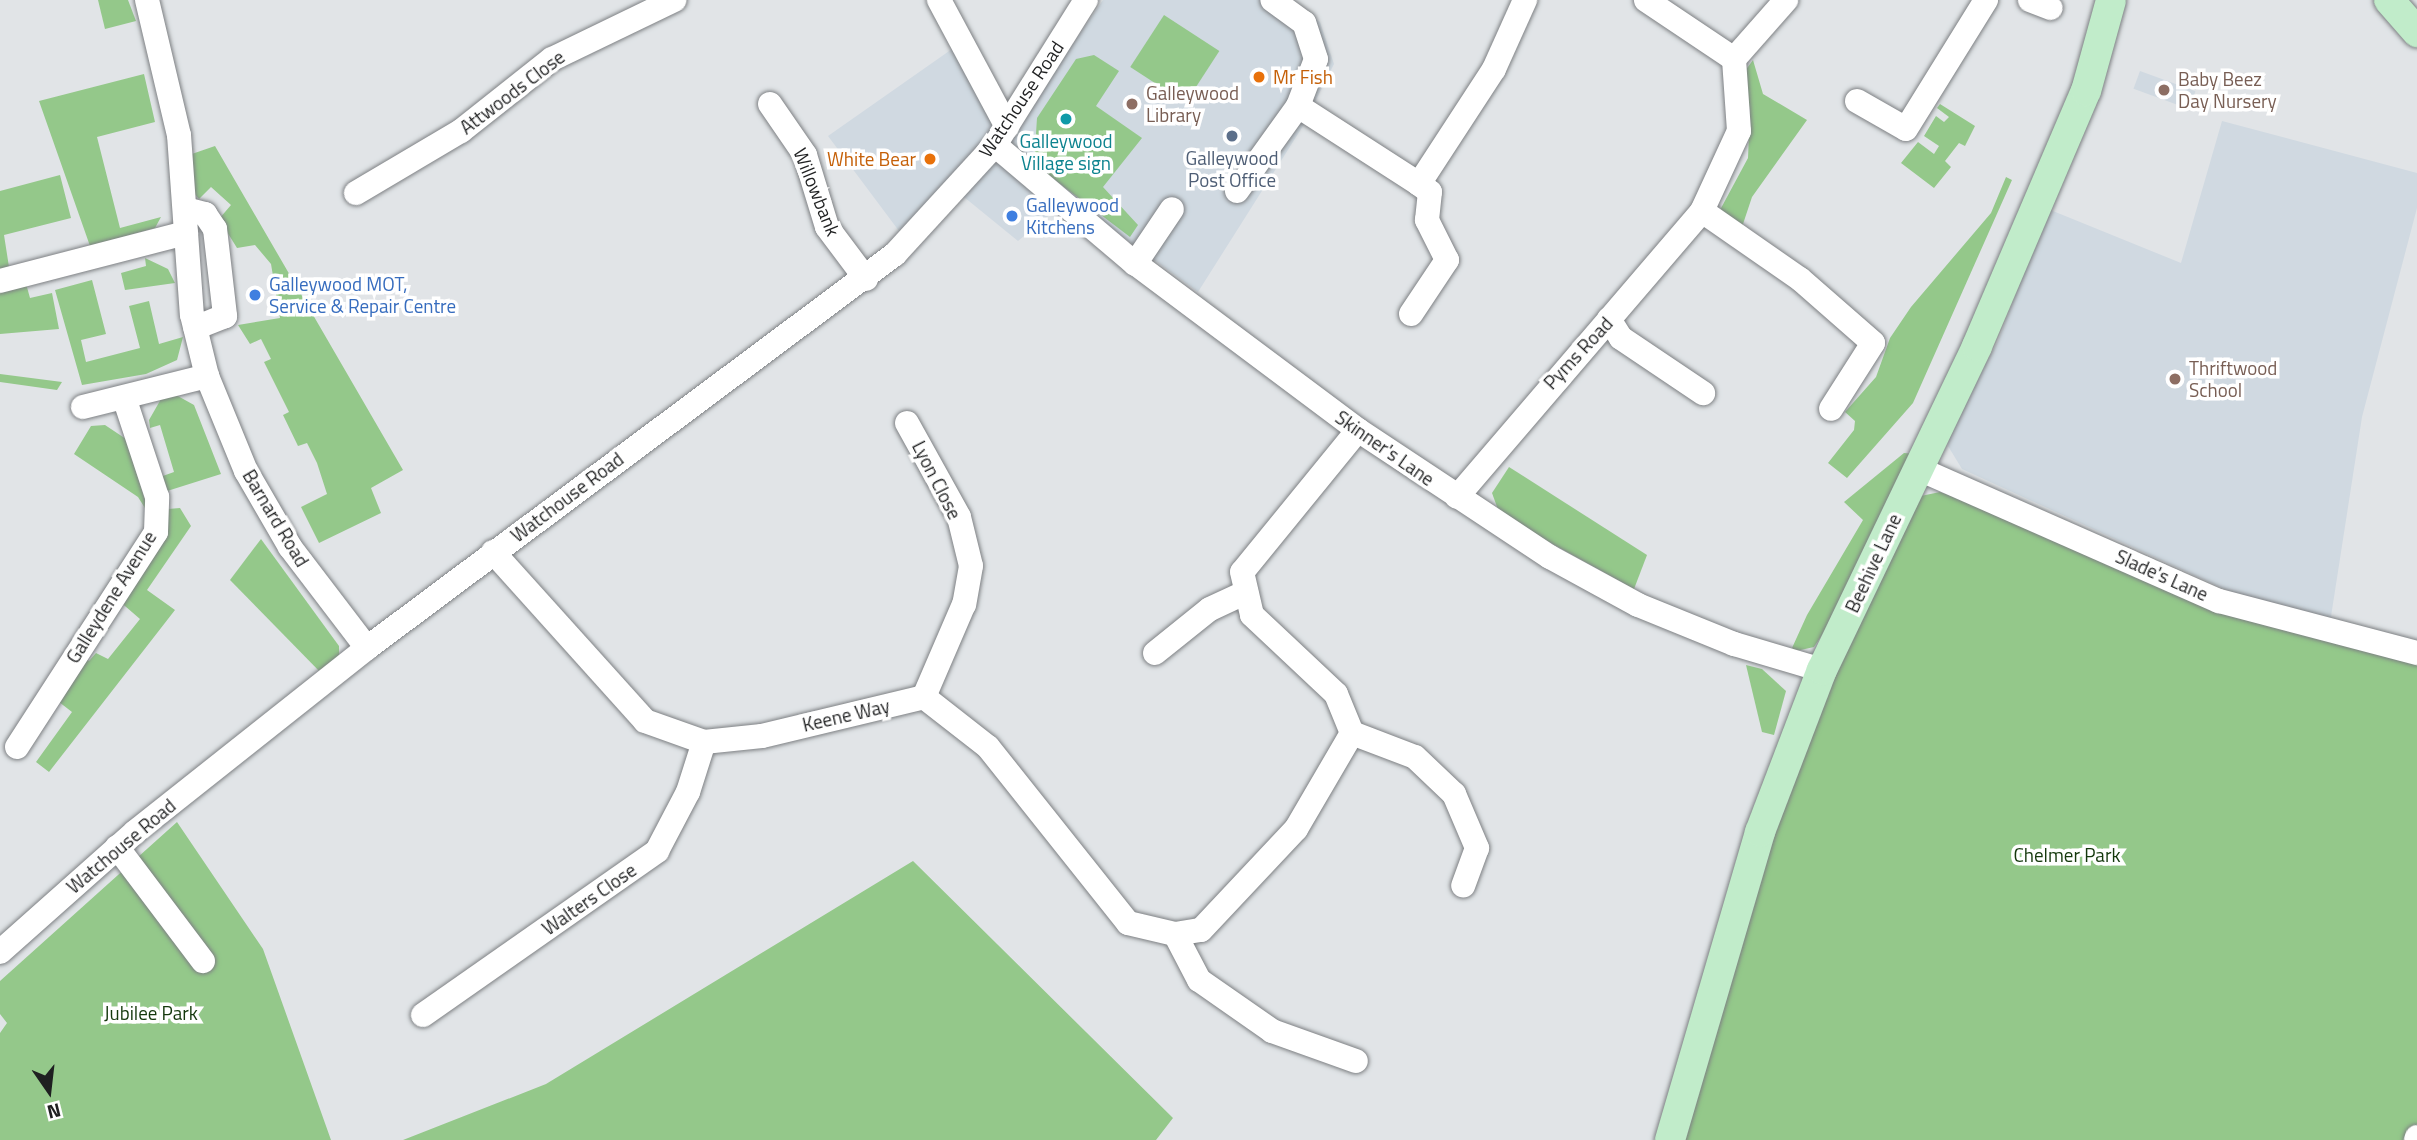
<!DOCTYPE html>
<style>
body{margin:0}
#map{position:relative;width:2417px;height:1140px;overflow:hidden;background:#e1e4e7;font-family:"Titillium Web",sans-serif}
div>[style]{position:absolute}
.built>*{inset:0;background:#d0d9e1;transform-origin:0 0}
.green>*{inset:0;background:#94c88a;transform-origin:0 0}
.roads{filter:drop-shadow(0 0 2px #7d8083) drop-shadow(0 0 2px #7d8083)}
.minor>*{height:24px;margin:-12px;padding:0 12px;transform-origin:12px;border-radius:12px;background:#fff}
.major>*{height:30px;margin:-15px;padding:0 15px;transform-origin:15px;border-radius:15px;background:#c1ecca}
.dots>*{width:19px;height:19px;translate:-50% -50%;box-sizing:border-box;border:4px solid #fff;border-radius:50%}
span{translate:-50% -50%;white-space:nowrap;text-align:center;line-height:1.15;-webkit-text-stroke:7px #fff;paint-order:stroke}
.food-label{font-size:19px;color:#c56008}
.left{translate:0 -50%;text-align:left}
.right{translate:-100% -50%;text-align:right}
.education-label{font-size:19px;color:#785e54}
.street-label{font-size:19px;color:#1f2021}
.culture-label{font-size:19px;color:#0d838f}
.service-label{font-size:19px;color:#4e5e75}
.shop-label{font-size:19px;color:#366cbe}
.park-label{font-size:19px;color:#14380c}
.north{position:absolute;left:14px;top:1056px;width:70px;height:70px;-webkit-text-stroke:5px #fff;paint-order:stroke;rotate:166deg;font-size:19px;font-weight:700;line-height:28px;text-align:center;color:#1f2021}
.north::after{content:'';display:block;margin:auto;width:24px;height:32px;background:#1f2021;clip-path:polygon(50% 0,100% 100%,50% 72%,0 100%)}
</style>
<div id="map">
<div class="built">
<i style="clip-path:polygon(1103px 0,1288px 0,1320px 22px,1334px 64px,1303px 126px,1198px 292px,1070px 198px,1018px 241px,948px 184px,899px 231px,828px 136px,972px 35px,1016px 127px)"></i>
<i style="left:2140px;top:71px;width:59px;height:19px;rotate:20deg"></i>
<i style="clip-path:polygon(2222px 121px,2417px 173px,2417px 208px,2362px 417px,2330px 623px,2231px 592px,1962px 469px,1948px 446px,1949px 433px,1998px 341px,2048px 209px,2181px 263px)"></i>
</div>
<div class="green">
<i style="clip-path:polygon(98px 0,128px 0,136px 21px,105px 29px)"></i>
<i style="left:1164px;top:15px;width:66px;height:62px;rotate:33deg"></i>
<i style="clip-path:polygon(1094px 55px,1119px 71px,1096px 106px,1142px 138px,1103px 187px,1138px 225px,1130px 237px,1034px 164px,1037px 118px,1076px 59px)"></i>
<i style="clip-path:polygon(1753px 60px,1763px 94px,1807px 120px,1752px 197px,1741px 230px,1720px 210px,1748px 158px,1750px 110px,1742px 75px)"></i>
<i style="clip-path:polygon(144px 74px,155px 122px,97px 137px,120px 228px,161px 217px,155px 228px,90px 246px,39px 101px)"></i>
<i style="clip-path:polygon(1940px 104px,1975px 126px,1965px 146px,1959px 143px,1945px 161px,1951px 167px,1934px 188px,1901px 163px,1918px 142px,1934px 154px,1939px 146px,1924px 136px,1936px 116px,1944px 122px,1949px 117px,1937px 108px)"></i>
<i style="clip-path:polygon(215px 146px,403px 470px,371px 488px,381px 513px,319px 543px,301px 507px,327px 494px,317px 463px,307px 443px,298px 446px,283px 415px,289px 412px,264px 362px,271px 359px,261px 339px,250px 344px,238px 325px,280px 318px,271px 264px,255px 245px,237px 248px,219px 219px,231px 205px,211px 187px,199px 199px,192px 191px,186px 156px)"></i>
<i style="clip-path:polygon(60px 175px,71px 218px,4px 235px,9px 267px,0 270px,0 191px)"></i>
<i style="clip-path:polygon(2006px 177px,2012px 180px,1913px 403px,1847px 478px,1828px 463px,1854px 430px,1855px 421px,1845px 412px,1876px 377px,1890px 338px,1911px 307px,1991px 213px)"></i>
<i style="clip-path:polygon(145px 258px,168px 269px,175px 283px,125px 290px,121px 273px,146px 266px)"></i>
<i style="clip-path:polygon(25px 280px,30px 298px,52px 293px,59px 329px,0 334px,0 287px)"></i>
<i style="clip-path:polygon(92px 280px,106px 334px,81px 340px,86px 362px,140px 348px,129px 306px,149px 301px,159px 344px,183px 337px,177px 360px,146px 374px,82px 385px,55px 290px)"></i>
<i style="clip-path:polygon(0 374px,62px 382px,57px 390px,0 382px)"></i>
<i style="clip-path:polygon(176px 395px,194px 405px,221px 474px,164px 492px,160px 477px,174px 472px,160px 425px,150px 428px,149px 420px,161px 399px)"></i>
<i style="clip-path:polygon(105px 425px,126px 439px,150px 516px,138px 497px,74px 454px,91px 426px)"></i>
<i style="clip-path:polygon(1904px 453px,1915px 454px,1826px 629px,1814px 647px,1796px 651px,1792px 648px,1807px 615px,1863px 520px,1844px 502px)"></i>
<i style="clip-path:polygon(1509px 467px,1647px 555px,1634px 589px,1500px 515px,1492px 493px)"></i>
<i style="clip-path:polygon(1940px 492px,2417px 663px,2417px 1140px,1682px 1140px,1772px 835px,1820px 706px,1916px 497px)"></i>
<i style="clip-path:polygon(180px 508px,191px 526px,147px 590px,175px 610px,49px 772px,36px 762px,72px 712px,50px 695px,77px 652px,89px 661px,96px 653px,108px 659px,140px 619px,118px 600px,168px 509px)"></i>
<i style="clip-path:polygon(261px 539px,339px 646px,339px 656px,323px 675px,230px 580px)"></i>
<i style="clip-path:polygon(1746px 665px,1762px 669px,1786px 691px,1774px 735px,1762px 732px)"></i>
<i style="clip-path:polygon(177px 822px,263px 949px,331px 1140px,0 1140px,0 1033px,7px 1023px,0 1014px,0 981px)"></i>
<i style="clip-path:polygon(913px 861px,1173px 1118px,1156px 1140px,403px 1140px,546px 1084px)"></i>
</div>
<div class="roads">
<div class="minor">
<i style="left:147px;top:0;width:139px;rotate:76.7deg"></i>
<i style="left:179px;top:135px;width:180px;rotate:85.9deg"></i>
<i style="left:192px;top:315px;width:63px;rotate:76.2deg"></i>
<i style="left:207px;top:376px;width:103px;rotate:67.7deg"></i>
<i style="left:246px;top:471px;width:88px;rotate:59.9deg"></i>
<i style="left:290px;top:547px;width:127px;rotate:52.7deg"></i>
<i style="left:939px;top:0;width:144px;rotate:61.8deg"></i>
<i style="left:2030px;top:0;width:22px;rotate:21deg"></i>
<i style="left:1734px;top:59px;width:79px;rotate:-48.6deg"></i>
<i style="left:1857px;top:101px;width:56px;rotate:29.7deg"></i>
<i style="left:1906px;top:129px;width:152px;rotate:-58.2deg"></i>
<i style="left:770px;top:104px;width:62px;rotate:55.5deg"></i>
<i style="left:805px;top:155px;width:75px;rotate:73deg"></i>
<i style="left:827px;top:227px;width:65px;rotate:53.1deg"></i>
<i style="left:1298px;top:106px;width:144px;rotate:32.8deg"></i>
<i style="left:1419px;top:184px;width:137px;rotate:-56.9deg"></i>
<i style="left:1494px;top:69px;width:76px;rotate:-65.8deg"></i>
<i style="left:995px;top:145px;width:180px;rotate:40.3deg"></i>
<i style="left:1132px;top:261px;width:282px;rotate:36.8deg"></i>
<i style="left:1358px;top:430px;width:230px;rotate:33.5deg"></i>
<i style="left:1550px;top:557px;width:100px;rotate:28.6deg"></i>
<i style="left:1638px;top:605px;width:104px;rotate:22.1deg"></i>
<i style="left:1734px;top:644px;width:92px;rotate:16.5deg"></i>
<i style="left:1237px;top:191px;width:105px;rotate:-54.3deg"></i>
<i style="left:1298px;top:106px;width:50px;rotate:-69deg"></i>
<i style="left:1316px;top:59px;width:38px;rotate:-108deg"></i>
<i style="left:1304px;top:23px;width:39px;rotate:-144deg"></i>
<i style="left:356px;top:193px;width:122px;rotate:-30.6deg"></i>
<i style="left:461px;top:131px;width:116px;rotate:-38.4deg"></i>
<i style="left:552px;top:59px;width:136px;rotate:-25.8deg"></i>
<i style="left:185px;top:209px;width:21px;rotate:14deg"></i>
<i style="left:205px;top:214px;width:18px;rotate:56deg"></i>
<i style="left:215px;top:229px;width:88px;rotate:83.4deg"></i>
<i style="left:225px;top:316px;width:32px;rotate:158deg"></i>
<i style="left:1702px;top:211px;width:119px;rotate:34.8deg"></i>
<i style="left:1800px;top:279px;width:97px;rotate:41.2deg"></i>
<i style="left:1873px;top:343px;width:78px;rotate:122.5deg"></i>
<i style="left:1135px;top:264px;width:66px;rotate:-56.1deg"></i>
<i style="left:0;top:281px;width:192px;rotate:-14.5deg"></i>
<i style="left:1411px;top:314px;width:65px;rotate:-56.3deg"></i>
<i style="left:1447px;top:260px;width:45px;rotate:-116.6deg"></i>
<i style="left:1427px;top:220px;width:28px;rotate:-84deg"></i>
<i style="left:1430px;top:192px;width:14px;rotate:-144deg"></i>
<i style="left:1609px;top:319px;width:22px;rotate:58deg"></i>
<i style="left:1621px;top:338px;width:99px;rotate:33.9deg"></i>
<i style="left:83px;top:407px;width:128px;rotate:-14deg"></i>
<i style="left:907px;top:423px;width:107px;rotate:61deg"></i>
<i style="left:959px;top:517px;width:50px;rotate:76.2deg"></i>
<i style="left:971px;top:566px;width:39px;rotate:100deg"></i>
<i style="left:964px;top:604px;width:101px;rotate:113.3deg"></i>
<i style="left:1358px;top:430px;width:183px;rotate:129.2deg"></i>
<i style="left:1242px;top:572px;width:44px;rotate:76.9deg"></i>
<i style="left:1252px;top:615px;width:115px;rotate:43.2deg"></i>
<i style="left:1336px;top:694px;width:42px;rotate:67.7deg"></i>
<i style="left:1352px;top:733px;width:67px;rotate:20.9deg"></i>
<i style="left:1415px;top:757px;width:54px;rotate:43.5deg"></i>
<i style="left:1454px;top:794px;width:59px;rotate:66.9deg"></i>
<i style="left:1477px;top:848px;width:40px;rotate:110.2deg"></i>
<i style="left:1917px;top:468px;width:330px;rotate:23.8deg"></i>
<i style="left:2219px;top:601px;width:205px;rotate:14.7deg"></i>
<i style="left:1457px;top:497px;width:377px;rotate:-49.4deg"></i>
<i style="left:1702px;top:211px;width:88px;rotate:-65.2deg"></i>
<i style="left:1739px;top:131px;width:72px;rotate:-94deg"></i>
<i style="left:1734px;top:59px;width:106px;rotate:-146.2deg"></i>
<i style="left:493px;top:552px;width:227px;rotate:48deg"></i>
<i style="left:645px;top:721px;width:63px;rotate:19.6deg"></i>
<i style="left:704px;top:742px;width:58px;rotate:-5.9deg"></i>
<i style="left:762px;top:736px;width:167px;rotate:-13.5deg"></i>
<i style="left:924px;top:697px;width:81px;rotate:38deg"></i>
<i style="left:988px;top:747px;width:225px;rotate:51.5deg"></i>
<i style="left:1128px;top:923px;width:48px;rotate:13.2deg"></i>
<i style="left:1175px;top:934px;width:52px;rotate:62.4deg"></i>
<i style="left:1199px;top:980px;width:89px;rotate:34.9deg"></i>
<i style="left:1272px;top:1031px;width:89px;rotate:19.7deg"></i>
<i style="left:1155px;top:653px;width:70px;rotate:-38.7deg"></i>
<i style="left:1210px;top:609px;width:40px;rotate:-25deg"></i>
<i style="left:17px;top:747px;width:256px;rotate:-57.1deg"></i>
<i style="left:156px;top:532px;width:35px;rotate:-88deg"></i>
<i style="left:157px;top:497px;width:105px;rotate:-108.3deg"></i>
<i style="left:117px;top:847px;width:143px;rotate:53deg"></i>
<i style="left:1175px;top:934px;width:26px;rotate:-9deg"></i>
<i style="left:1201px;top:930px;width:139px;rotate:-46.8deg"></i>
<i style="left:1296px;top:829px;width:111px;rotate:-59.7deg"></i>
<i style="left:0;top:952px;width:181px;rotate:-41.6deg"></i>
<i style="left:135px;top:832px;width:296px;rotate:-38.4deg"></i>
<i style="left:367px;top:648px;width:659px;rotate:-36.73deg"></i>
<i style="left:895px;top:254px;width:148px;rotate:-47.5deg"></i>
<i style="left:995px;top:145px;width:171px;rotate:-57.9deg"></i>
<i style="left:423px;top:1015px;width:286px;rotate:-35deg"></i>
<i style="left:657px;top:851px;width:67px;rotate:-62.3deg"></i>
<i style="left:688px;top:792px;width:52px;rotate:-72.3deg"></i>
<i style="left:2416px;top:1140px;width:3px;rotate:-72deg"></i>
</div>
<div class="major">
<i style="left:2389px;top:0;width:43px;rotate:48.8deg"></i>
<i style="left:1670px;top:1140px;width:321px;rotate:-73.7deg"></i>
<i style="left:1760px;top:832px;width:173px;rotate:-69.1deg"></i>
<i style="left:1822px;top:670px;width:359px;rotate:-64.4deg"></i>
<i style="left:1977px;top:346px;width:277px;rotate:-66.9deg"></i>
<i style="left:2086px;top:91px;width:94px;rotate:-74.6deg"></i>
</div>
</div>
<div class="dots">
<i style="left:1259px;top:77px;background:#e8710a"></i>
<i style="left:2164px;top:90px;background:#8d6e63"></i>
<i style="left:1132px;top:104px;background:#8d6e63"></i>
<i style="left:1066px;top:119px;background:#0f9aa8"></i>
<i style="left:1232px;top:136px;background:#5c6f8a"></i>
<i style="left:930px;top:159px;background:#e8710a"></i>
<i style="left:1012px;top:216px;background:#3f7fe0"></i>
<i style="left:255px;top:295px;background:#3f7fe0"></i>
<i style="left:2175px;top:379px;background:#8d6e63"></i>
</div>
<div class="food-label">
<span class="left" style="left:1273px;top:77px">Mr Fish</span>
<span class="right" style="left:916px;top:159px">White Bear</span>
</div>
<div class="education-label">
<span class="left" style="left:2178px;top:90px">Baby Beez<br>Day Nursery</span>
<span class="left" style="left:1146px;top:104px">Galleywood<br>Library</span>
<span class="left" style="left:2189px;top:379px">Thriftwood<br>School</span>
</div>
<div class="street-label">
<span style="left:512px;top:92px;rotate:-37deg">Attwoods Close</span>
<span style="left:1021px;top:99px;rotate:-56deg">Watchouse Road</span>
<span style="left:817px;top:192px;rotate:68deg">Willowbank</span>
<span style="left:1578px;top:353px;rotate:-47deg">Pyms Road</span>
<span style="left:1385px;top:448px;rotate:35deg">Skinner's Lane</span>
<span style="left:937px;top:480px;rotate:63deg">Lyon Close</span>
<span style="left:567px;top:497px;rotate:-37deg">Watchouse Road</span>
<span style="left:276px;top:518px;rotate:59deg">Barnard Road</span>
<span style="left:1873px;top:563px;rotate:-65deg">Beehive Lane</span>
<span style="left:2162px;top:575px;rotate:24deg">Slade's Lane</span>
<span style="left:111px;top:597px;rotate:-58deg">Galleydene Avenue</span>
<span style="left:846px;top:715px;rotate:-13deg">Keene Way</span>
<span style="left:121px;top:846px;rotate:-40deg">Watchouse Road</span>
<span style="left:589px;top:899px;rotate:-35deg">Walters Close</span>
</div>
<div class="culture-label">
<span style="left:1066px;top:152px">Galleywood<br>Village sign</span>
</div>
<div class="service-label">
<span style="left:1232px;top:169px">Galleywood<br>Post Office</span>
</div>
<div class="shop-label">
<span class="left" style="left:1026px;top:216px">Galleywood<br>Kitchens</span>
<span class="left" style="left:269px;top:295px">Galleywood MOT,<br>Service &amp; Repair Centre</span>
</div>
<div class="park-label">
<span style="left:2067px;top:855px">Chelmer Park</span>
<span style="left:151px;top:1013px">Jubilee Park</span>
</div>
<div class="north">N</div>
</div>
